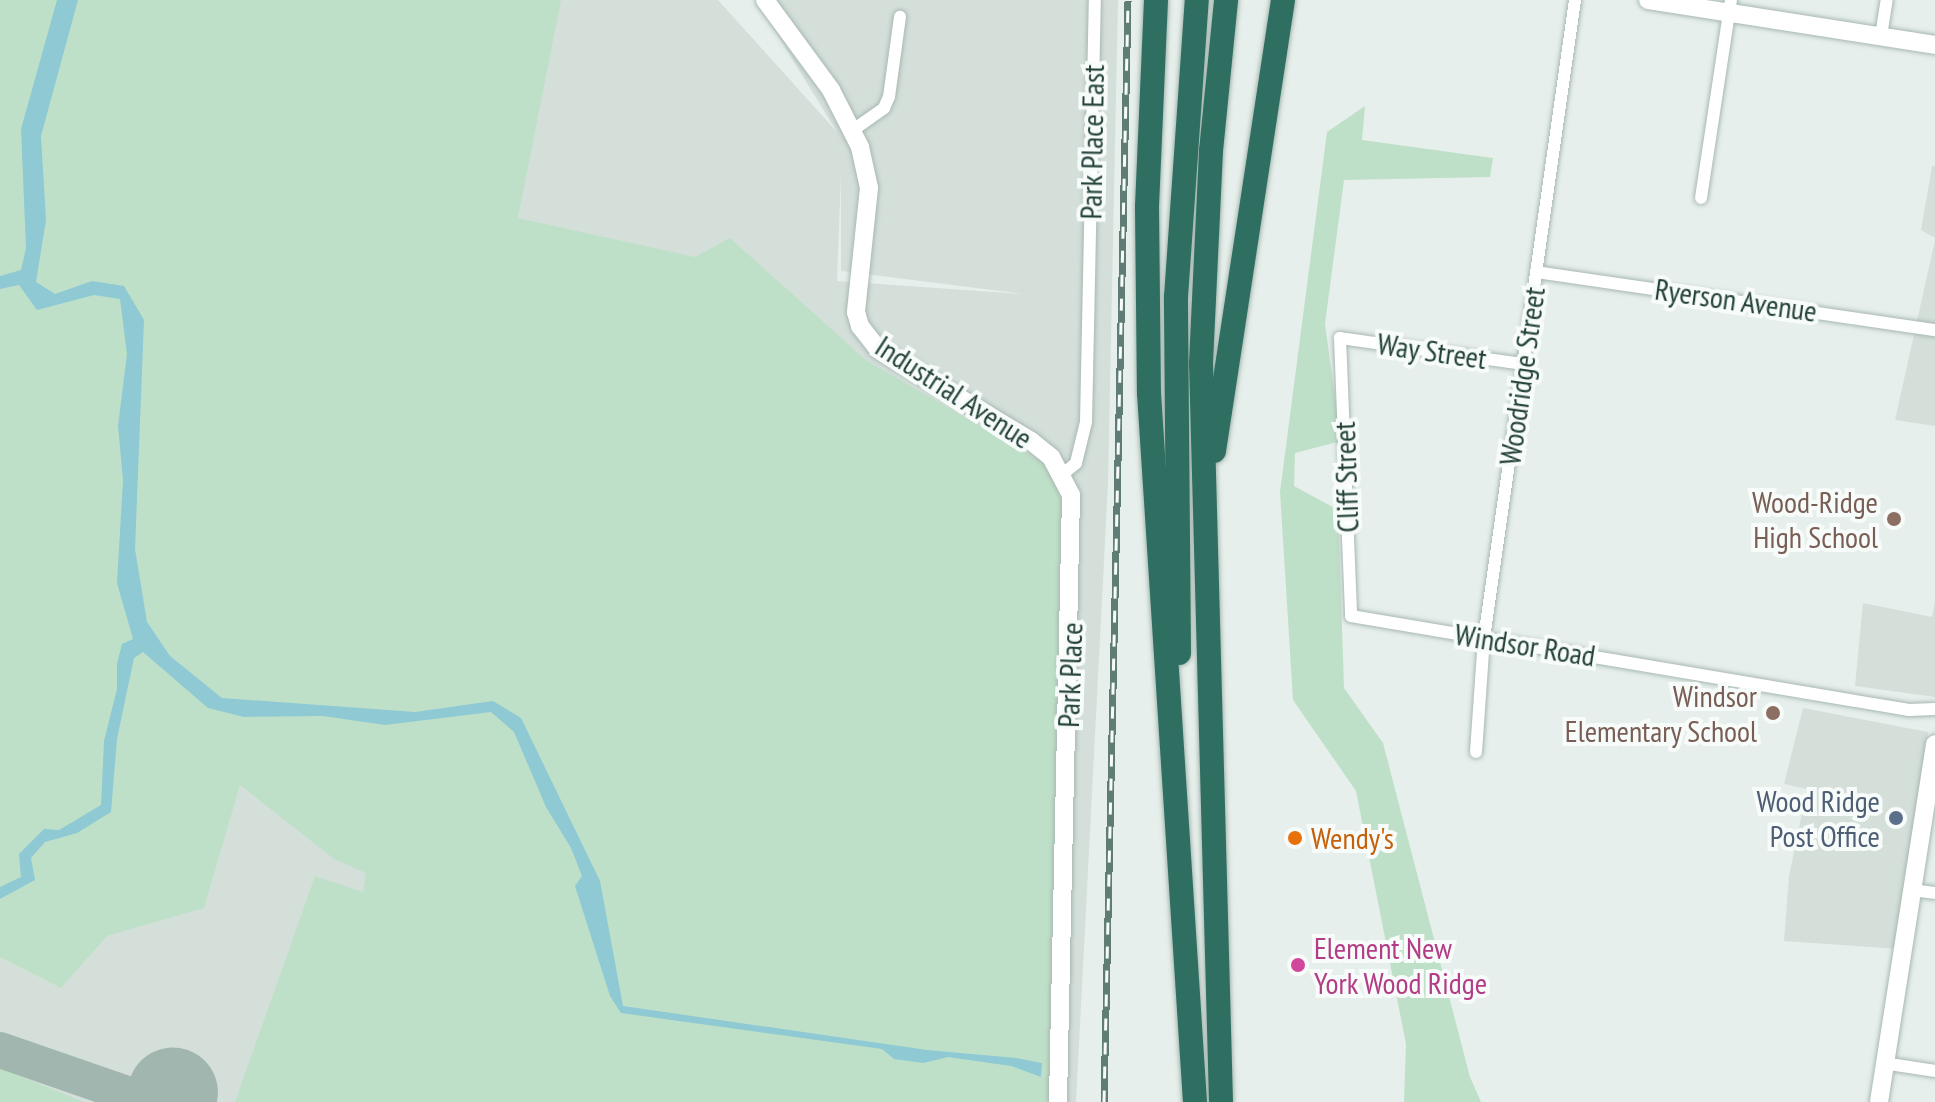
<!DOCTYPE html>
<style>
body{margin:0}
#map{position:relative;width:1935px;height:1102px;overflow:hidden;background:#e6efeb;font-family:"PT Sans Narrow",sans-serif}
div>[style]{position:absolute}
.built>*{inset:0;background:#d4dfda}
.green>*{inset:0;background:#bfe0c8}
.water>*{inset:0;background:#8ec9d4}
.taxiway>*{height:36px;margin:-18px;padding:0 18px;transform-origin:18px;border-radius:18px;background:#a2b6b0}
.runway>*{height:90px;margin:-45px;padding:0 45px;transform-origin:45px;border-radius:45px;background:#a2b6b0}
.roads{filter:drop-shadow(0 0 2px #a8b8b2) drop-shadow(0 0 2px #a8b8b2)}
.street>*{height:12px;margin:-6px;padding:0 6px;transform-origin:6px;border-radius:6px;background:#fff}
.secondary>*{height:18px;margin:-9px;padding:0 9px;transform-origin:9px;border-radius:9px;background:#fff}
.highway>*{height:24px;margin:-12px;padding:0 12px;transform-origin:12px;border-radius:12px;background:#2f6f62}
.rail>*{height:7px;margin-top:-3.5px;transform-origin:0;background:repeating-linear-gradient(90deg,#f7fbf9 0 12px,#5f7d75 0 24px);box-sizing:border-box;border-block:2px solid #5f7d75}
.dots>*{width:22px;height:22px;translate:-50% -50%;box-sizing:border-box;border:4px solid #f7fbf9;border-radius:50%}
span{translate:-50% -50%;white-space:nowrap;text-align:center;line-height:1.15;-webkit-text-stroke:8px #f7fbf9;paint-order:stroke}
.street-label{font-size:30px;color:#24423a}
.education-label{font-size:30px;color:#785e54}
.right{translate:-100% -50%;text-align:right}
.service-label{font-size:30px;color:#4e5e75}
.food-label{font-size:30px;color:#c56008}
.left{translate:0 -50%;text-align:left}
.hotel-label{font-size:30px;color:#b23c85}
</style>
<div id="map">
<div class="built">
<i style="clip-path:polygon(evenodd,0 0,718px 0,837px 132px,756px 0,1118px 0,1108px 484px,1076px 1102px,0 1102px,0 0,841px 175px,841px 271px,1023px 294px,837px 281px,841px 175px)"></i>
<i style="clip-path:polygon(1932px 166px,1935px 166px,1935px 238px,1921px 230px)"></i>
<i style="clip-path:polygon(1935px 240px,1935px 426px,1895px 420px)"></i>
<i style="clip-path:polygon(1935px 601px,1935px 697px,1855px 686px,1863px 603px,1932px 617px)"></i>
<i style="clip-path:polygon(1803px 708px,1928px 732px,1899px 949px,1784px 941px,1789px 876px,1807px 789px,1784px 784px)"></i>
</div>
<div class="green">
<i style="clip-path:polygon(0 0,561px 0,518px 218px,695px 257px,730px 238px,867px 361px,1063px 474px,1058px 1102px,235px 1102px,315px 876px,363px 892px,366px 873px,334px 859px,240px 785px,204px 908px,107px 936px,61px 988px,0 957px)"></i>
<i style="clip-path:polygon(1365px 106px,1362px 140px,1493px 158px,1490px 177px,1344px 180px,1325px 324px,1341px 441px,1295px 453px,1294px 486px,1338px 510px,1344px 688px,1383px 743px,1470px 1077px,1481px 1102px,1404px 1102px,1406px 1044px,1356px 791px,1293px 700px,1280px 492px,1327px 132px)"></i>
<i style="clip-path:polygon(0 1068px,84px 1102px,0 1102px)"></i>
</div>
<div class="water">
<i style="clip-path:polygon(57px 0,78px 0,41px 136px,46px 220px,36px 282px,55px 294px,92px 281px,124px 286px,144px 320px,135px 549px,147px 622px,170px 656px,222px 698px,415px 712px,493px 701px,521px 718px,600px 881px,623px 1006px,927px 1050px,1016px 1058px,1042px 1063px,1041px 1077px,1011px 1066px,948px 1057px,923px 1063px,894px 1059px,882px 1049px,621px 1013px,610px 996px,575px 886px,582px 876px,571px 848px,546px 807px,514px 732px,491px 712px,385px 725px,323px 716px,244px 717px,208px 708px,143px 652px,134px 658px,117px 739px,111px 812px,77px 833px,45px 842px,31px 858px,35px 880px,0 899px,0 887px,21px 877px,19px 854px,44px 829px,59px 830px,101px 805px,104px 741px,117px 689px,117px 664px,122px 644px,133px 639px,117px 583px,123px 480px,118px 426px,127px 354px,120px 299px,94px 295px,37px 310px,19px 285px,0 289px,0 276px,21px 270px,26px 248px,21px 129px)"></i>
</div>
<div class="taxiway">
<i style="left:0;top:1050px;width:159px;rotate:19.1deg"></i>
</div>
<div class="runway">
<i style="left:170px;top:1102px;width:10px;rotate:-73deg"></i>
</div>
<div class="roads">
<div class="street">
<i style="left:1881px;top:36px;width:36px;rotate:-81deg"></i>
<i style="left:853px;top:130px;width:38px;rotate:-35deg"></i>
<i style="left:884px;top:108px;width:12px;rotate:-66deg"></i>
<i style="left:889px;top:97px;width:81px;rotate:-82.2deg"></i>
<i style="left:1701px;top:198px;width:200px;rotate:-81.4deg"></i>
<i style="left:1536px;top:272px;width:403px;rotate:8.3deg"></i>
<i style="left:1523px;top:364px;width:185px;rotate:-171.9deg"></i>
<i style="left:1340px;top:338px;width:278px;rotate:87.7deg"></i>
<i style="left:1351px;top:616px;width:566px;rotate:9.56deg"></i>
<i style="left:1909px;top:710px;width:26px;rotate:-2deg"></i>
<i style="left:1063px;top:474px;width:17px;rotate:-40deg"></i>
<i style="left:1076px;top:463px;width:42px;rotate:-76.3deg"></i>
<i style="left:1086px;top:422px;width:422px;rotate:-88.8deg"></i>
<i style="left:1476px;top:752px;width:114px;rotate:-86deg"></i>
<i style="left:1484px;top:638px;width:644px;rotate:-81.88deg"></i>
<i style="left:1911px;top:890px;width:24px;rotate:7deg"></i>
<i style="left:1883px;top:1063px;width:53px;rotate:8.7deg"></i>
</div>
<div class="secondary">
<i style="left:765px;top:0;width:112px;rotate:53.7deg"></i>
<i style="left:831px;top:90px;width:64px;rotate:63deg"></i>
<i style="left:860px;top:147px;width:42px;rotate:77.6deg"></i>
<i style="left:869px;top:188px;width:125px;rotate:96deg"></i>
<i style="left:856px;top:312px;width:15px;rotate:74deg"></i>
<i style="left:860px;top:326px;width:29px;rotate:52deg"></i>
<i style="left:878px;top:349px;width:179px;rotate:31deg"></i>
<i style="left:1031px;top:441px;width:26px;rotate:39deg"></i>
<i style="left:1051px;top:457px;width:43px;rotate:62.2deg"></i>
<i style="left:1071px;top:495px;width:607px;rotate:91.23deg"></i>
<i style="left:1648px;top:0;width:291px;rotate:8.9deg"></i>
<i style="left:1879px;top:1102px;width:362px;rotate:-81.1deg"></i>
</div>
<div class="highway">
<i style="left:1156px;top:0;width:207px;rotate:92.5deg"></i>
<i style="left:1147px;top:207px;width:186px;rotate:89.4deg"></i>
<i style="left:1149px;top:393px;width:710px;rotate:86.29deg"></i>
<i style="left:1214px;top:451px;width:456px;rotate:-81.3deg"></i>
<i style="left:1179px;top:653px;width:356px;rotate:-90.5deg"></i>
<i style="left:1176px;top:297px;width:298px;rotate:-86deg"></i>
<i style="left:1221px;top:1102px;width:739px;rotate:-91.55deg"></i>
<i style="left:1201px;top:363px;width:212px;rotate:-87.3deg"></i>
<i style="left:1211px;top:151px;width:152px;rotate:-84.3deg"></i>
</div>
</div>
<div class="rail">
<i style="left:1104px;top:1102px;width:1102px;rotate:-88.75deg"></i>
</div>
<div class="dots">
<i style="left:1894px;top:519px;background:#8d6e63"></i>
<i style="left:1773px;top:713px;background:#8d6e63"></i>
<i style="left:1896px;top:818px;background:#5c6f8a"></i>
<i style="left:1295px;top:838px;background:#e8710a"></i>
<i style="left:1298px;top:965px;background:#d1479c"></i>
</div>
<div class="street-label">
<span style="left:1092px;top:142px;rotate:-89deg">Park Place East</span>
<span style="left:1736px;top:300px;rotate:8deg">Ryerson Avenue</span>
<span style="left:1432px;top:351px;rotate:8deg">Way Street</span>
<span style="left:1522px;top:376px;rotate:-82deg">Woodridge Street</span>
<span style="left:954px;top:392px;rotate:33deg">Industrial Avenue</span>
<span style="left:1346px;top:477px;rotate:-92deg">Cliff Street</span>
<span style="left:1525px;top:645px;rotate:9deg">Windsor Road</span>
<span style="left:1070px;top:675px;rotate:-88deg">Park Place</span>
</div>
<div class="education-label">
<span class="right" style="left:1878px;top:519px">Wood-Ridge<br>High School</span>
<span class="right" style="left:1757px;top:713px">Windsor<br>Elementary School</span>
</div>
<div class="service-label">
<span class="right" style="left:1880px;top:818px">Wood Ridge<br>Post Office</span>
</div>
<div class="food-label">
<span class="left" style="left:1311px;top:838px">Wendy's</span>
</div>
<div class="hotel-label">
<span class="left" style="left:1314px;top:965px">Element New<br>York Wood Ridge</span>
</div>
</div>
